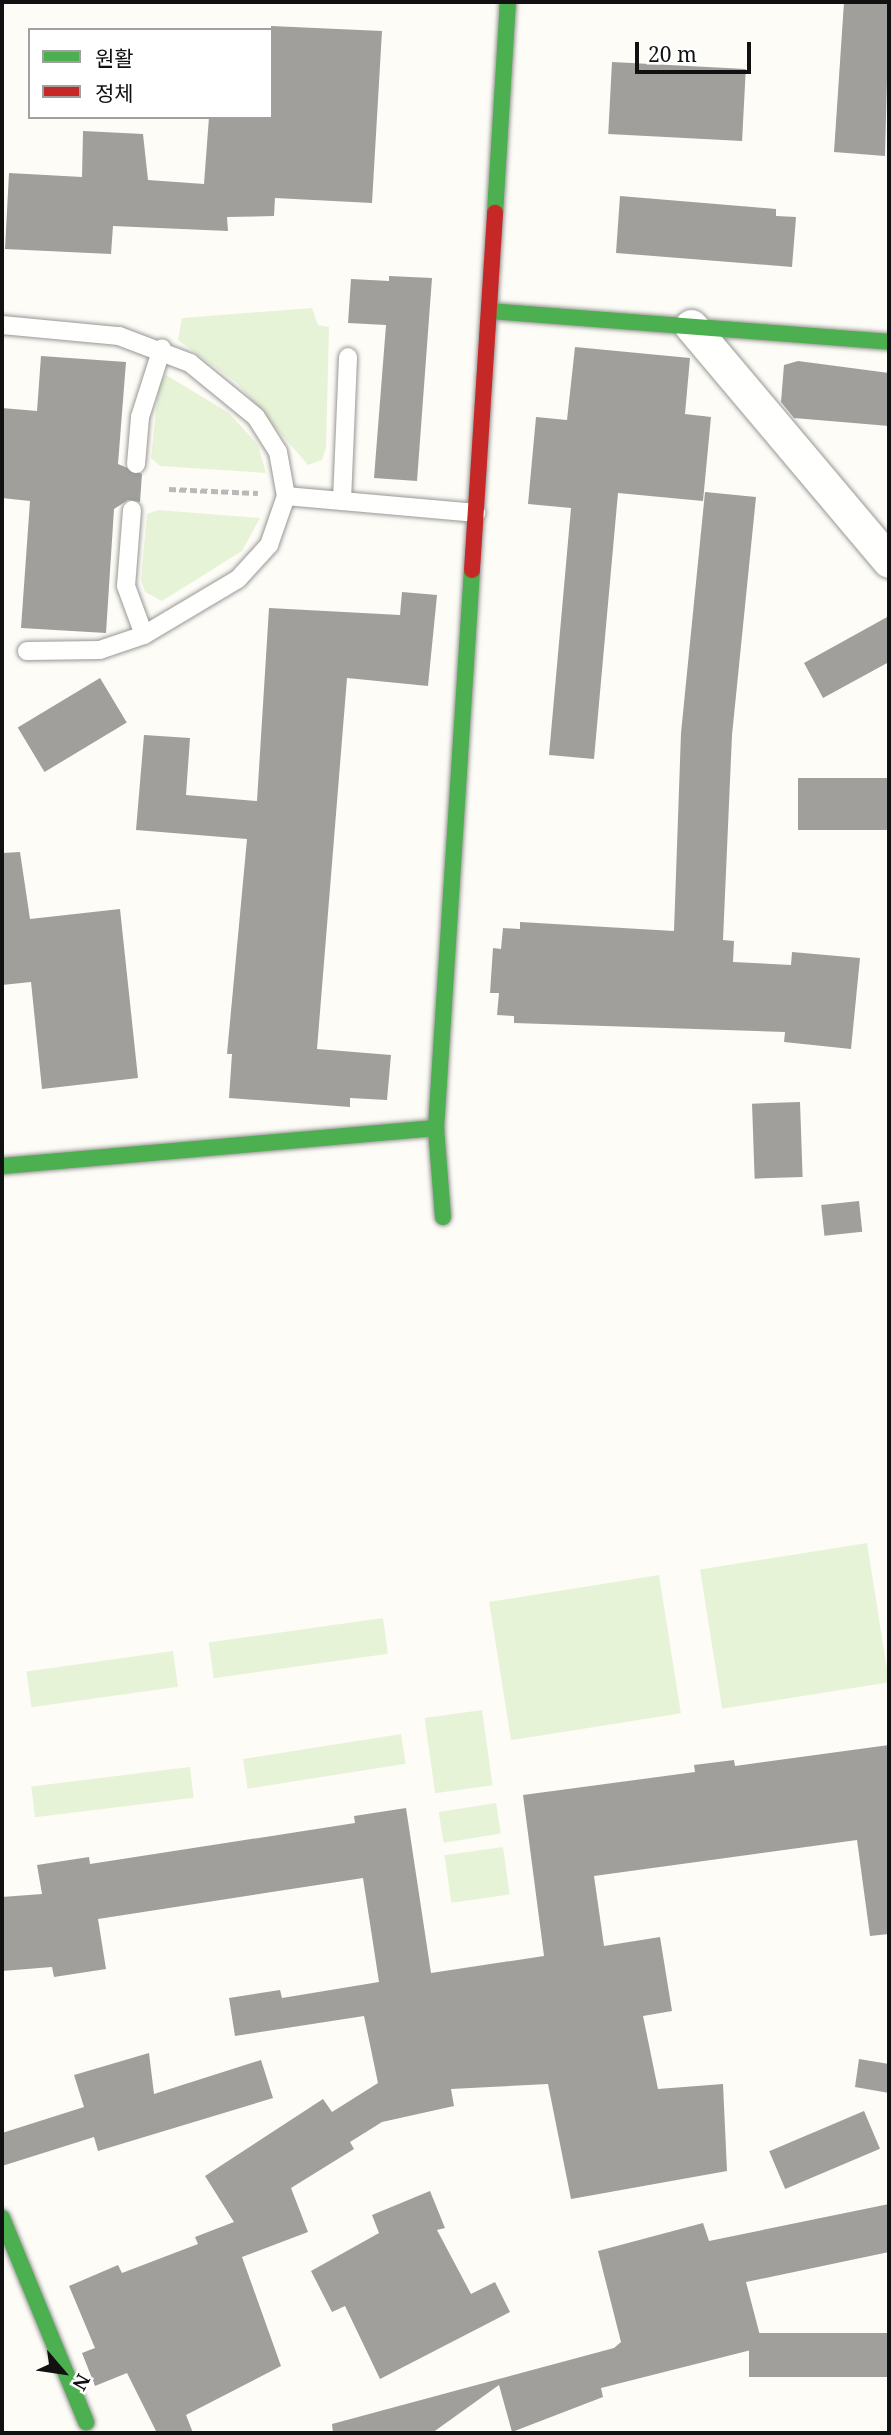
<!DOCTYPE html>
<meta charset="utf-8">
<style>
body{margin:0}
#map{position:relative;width:891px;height:2435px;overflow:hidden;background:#fdfcf7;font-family:"Noto Serif","Noto Sans KR",serif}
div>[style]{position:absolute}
.green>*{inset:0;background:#e7f3d7;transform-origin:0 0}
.building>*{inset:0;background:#a19f9c;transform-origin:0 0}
.path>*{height:4.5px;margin-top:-2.25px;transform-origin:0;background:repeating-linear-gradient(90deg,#b9b9b8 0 7px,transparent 0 10.5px)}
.roads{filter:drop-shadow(0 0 2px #979795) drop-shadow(0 0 2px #979795)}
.lane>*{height:18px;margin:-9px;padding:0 9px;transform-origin:9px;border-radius:9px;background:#fffffe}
.street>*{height:33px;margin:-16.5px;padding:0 16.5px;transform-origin:16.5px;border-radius:16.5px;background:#fffffe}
.fast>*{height:16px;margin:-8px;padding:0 8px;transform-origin:8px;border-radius:8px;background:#4caf50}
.jam>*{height:16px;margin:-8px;padding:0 8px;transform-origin:8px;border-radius:8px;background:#c62828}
span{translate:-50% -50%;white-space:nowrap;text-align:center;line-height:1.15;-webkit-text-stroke:7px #fff;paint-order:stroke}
.frame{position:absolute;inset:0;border:4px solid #111;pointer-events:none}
.legend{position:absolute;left:28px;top:28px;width:245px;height:91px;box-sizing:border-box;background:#fff;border:2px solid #a0a0a0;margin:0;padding:9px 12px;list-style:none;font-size:21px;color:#111}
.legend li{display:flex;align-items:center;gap:14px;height:35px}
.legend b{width:35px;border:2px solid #a0a0a0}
.north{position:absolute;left:28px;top:2337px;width:70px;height:70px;-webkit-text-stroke:5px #fff;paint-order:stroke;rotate:119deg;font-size:19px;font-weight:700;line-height:28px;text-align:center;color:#111}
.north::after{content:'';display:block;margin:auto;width:24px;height:32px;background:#111;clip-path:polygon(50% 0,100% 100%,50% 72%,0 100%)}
.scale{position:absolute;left:635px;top:42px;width:116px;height:32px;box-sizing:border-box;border:4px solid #111;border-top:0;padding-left:9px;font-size:21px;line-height:24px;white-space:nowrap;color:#111;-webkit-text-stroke:5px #fff;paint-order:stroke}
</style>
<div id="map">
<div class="green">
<i style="clip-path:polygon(312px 308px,318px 325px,329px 327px,326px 448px,322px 460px,308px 465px,237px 383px,178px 340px,182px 318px)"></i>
<i style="clip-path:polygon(166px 375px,229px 413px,258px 445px,266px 473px,160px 466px,151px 458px,159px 383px)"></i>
<i style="clip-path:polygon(158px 510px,260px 518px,242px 551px,162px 601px,145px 592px,141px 580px,147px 514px)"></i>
<i style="left:867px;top:1543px;width:141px;height:169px;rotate:81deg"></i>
<i style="left:659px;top:1575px;width:140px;height:172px;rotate:81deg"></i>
<i style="left:383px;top:1618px;width:36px;height:176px;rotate:82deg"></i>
<i style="left:173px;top:1651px;width:36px;height:148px;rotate:82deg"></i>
<i style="left:482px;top:1710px;width:76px;height:58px;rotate:82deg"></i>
<i style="left:401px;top:1734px;width:30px;height:160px;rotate:81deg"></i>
<i style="left:190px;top:1767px;width:31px;height:160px;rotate:83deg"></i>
<i style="left:496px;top:1803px;width:31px;height:58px;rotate:81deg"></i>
<i style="left:503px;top:1847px;width:48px;height:59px;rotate:82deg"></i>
</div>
<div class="building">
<i style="clip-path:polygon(844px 2px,889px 2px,885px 156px,834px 152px)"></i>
<i style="clip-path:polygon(271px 26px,382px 31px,372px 203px,275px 198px,274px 216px,227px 217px,228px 231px,113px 226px,111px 254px,5px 249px,9px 173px,82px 177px,83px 131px,143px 134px,148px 180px,204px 184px,209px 117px,271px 117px)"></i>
<i style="left:612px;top:62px;width:134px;height:72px;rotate:3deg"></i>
<i style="clip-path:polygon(620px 196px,776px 209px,776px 216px,796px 217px,792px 267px,616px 253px)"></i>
<i style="clip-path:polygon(389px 276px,432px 278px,417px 481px,374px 478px,386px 325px,348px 323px,351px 279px,389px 281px)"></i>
<i style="clip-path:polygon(575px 347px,690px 358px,685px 414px,711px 417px,703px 501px,618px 493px,594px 759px,549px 755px,571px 508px,528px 504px,536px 417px,567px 420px)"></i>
<i style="clip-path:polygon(41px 356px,126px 362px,118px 464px,142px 474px,140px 502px,128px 500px,114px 509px,106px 633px,21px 628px,30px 501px,2px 498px,2px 408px,37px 411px)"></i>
<i style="clip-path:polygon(798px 361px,889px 373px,889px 426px,794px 418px,781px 402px,784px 365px)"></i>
<i style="clip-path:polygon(705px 492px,756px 497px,732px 735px,723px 940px,734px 941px,733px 962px,791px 965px,792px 952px,860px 958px,851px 1049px,784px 1042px,785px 1032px,514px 1023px,514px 1016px,497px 1015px,499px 993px,490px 993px,493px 948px,501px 949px,503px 928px,520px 929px,520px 922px,674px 931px,681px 733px)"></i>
<i style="clip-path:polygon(402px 592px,437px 595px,428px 686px,347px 678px,317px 1049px,391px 1055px,387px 1100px,350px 1098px,350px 1107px,229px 1098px,232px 1054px,227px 1054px,247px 839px,136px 830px,144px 735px,190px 738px,186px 795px,257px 801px,269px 608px,400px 615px)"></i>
<i style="clip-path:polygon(889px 616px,889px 662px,823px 698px,804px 663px)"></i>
<i style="left:100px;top:678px;width:52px;height:96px;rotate:59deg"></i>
<i style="left:889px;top:778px;width:52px;height:91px;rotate:90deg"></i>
<i style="clip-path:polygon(20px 852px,30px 919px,120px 909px,138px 1078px,42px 1089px,31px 982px,2px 985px,2px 853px)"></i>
<i style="left:800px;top:1102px;width:75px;height:48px;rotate:88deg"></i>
<i style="left:859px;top:1201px;width:31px;height:38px;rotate:84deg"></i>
<i style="clip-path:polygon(889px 1745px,889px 1934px,870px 1936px,857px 1840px,594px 1876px,604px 1946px,660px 1937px,672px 2011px,643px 2016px,658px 2089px,723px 2084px,727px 2171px,571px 2199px,548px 2084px,451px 2089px,454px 2106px,382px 2122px,350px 2142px,354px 2149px,291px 2188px,308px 2232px,242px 2257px,281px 2366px,186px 2415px,193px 2433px,157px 2433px,127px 2373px,95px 2386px,82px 2353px,95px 2348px,69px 2286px,118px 2265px,122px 2273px,198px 2244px,195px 2237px,234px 2222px,205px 2176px,323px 2099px,332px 2112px,378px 2083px,364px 2016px,235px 2036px,229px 1998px,280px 1990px,282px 1998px,379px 1982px,363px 1878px,98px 1919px,106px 1969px,54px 1977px,52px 1967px,2px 1971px,2px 1897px,42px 1894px,37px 1865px,89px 1857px,90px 1864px,355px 1823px,354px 1816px,406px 1808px,431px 1973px,544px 1956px,523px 1795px,695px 1772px,694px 1765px,734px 1760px,735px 1766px)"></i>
<i style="clip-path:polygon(149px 2053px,154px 2094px,261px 2060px,273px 2098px,98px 2151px,94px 2137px,2px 2166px,2px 2133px,84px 2107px,74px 2075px)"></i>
<i style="clip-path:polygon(859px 2059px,889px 2064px,889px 2093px,855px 2087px)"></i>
<i style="left:864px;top:2111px;width:41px;height:103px;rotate:67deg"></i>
<i style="clip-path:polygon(430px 2191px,445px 2228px,437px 2230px,471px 2294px,495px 2282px,510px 2312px,380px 2379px,345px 2306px,332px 2312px,311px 2271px,379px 2233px,372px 2215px)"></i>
<i style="clip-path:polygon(889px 2204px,889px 2252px,746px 2282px,763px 2347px,601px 2388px,603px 2397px,512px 2432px,499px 2385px,432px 2433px,333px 2433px,332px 2424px,614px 2348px,621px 2342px,598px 2251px,703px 2223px,709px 2241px)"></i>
<i style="left:889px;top:2333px;width:44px;height:140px;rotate:90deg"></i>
</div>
<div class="path">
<i style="left:169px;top:489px;width:89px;rotate:2.6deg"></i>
</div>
<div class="roads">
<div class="lane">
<i style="left:2px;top:325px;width:118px;rotate:5.4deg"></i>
<i style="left:119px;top:336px;width:76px;rotate:20.8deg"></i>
<i style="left:190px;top:363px;width:85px;rotate:39.3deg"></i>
<i style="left:256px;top:417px;width:41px;rotate:57.8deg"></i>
<i style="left:278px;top:452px;width:45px;rotate:79.7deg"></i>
<i style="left:286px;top:496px;width:52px;rotate:109.1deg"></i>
<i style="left:269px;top:545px;width:46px;rotate:132.4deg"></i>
<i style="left:238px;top:579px;width:109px;rotate:149.2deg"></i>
<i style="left:144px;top:635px;width:46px;rotate:161.2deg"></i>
<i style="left:100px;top:650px;width:73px;rotate:179.2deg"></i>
<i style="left:136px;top:464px;width:47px;rotate:-85.1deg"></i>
<i style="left:140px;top:417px;width:72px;rotate:-72.3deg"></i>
<i style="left:286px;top:496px;width:191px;rotate:5.1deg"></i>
<i style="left:342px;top:501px;width:144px;rotate:-87.6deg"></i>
<i style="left:132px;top:510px;width:76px;rotate:94.5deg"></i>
<i style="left:126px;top:586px;width:52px;rotate:69.8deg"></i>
</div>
<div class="street">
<i style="left:691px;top:326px;width:307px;rotate:49.9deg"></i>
</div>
<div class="fast">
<i style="left:495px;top:213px;width:211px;rotate:-86.5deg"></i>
<i style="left:489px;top:311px;width:401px;rotate:4.4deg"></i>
<i style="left:2px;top:1166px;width:436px;rotate:-5deg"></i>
<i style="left:443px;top:1217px;width:89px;rotate:-94.5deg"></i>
<i style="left:436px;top:1128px;width:559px;rotate:-86.31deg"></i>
<i style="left:2px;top:2218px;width:221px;rotate:67.6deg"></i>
</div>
<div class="jam">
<i style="left:472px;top:570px;width:358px;rotate:-86.3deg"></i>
</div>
</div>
<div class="frame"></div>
<ul class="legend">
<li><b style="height:9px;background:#4caf50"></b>원활</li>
<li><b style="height:9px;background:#c62828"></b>정체</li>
</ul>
<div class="north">N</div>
<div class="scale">20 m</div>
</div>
